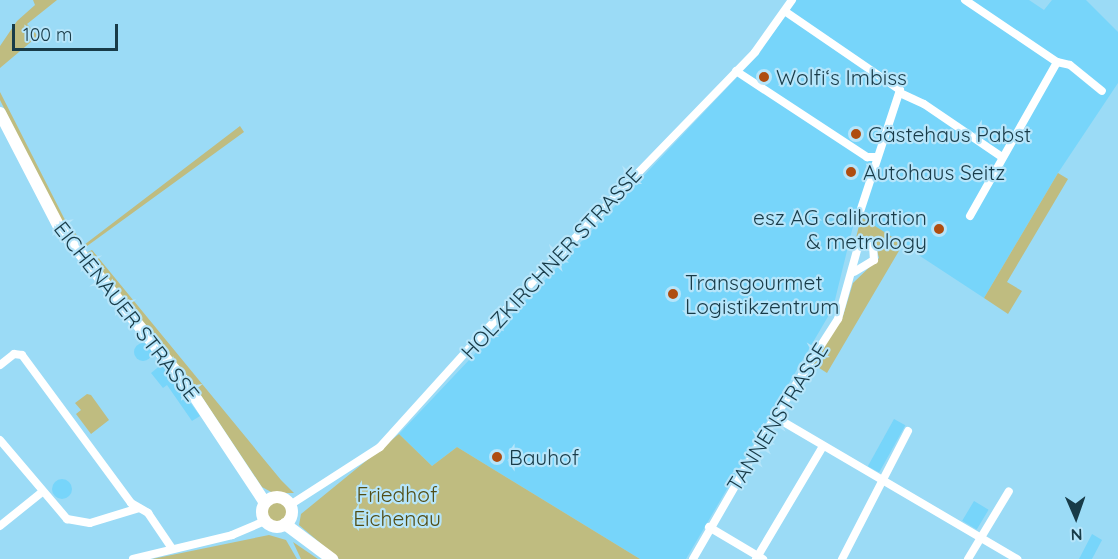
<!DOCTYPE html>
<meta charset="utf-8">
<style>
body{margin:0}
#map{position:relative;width:1118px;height:559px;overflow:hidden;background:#9bdbf6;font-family:Quicksand,sans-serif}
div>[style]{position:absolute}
.built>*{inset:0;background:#77d5fa;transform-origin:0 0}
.round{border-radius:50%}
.green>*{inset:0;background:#bfbc80}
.street>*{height:8px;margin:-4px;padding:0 4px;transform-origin:4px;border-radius:4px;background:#fff}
.secondary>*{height:12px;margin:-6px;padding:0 6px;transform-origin:6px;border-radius:6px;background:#fff}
.secondary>.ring{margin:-6px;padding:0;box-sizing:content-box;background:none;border:12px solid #fff;border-radius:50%}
.dots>*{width:16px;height:16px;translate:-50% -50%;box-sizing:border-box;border:3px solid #b6e5fa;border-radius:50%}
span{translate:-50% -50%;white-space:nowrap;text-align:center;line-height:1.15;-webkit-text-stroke:4.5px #b6e5fa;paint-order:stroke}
.poi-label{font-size:21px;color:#183b48}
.left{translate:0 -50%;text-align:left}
.right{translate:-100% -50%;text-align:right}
.street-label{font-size:21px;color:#183b48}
.park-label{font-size:21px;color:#514d15}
.north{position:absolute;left:1046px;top:487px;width:60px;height:60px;-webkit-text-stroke:4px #b6e5fa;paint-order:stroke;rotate:178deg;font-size:16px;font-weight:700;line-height:24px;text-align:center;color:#183b48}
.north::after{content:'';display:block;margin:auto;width:21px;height:27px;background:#183b48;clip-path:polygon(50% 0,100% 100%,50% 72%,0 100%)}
.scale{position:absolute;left:12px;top:24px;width:106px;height:27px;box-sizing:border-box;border:3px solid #183b48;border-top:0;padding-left:8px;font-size:18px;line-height:21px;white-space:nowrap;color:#183b48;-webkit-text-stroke:4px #b6e5fa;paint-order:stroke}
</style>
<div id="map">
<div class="built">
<i style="clip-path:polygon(796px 0,1029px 0,1044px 10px,1052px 0,1086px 0,1118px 32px,1118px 83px,1058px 173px,984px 298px,856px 214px,833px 308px,686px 559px,640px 559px,457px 447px,432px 466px,399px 434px,759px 54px)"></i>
<i class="round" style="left:134px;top:343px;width:18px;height:18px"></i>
<i style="clip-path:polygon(162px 364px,200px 416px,192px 421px,167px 385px,163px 388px,151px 373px)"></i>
<i style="left:894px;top:419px;width:13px;height:54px;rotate:29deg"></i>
<i class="round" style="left:52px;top:479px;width:20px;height:20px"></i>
<i style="left:974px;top:501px;width:17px;height:23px;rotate:31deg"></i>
<i style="clip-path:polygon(1092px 534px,1102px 540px,1092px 559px,1079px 559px)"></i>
</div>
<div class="green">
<i style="clip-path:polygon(33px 0,57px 0,27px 24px,38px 36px,0 68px,0 46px,17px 21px,35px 5px)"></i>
<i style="clip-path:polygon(0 92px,64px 218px,84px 245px,240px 126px,244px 132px,83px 249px,56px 213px,0 100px)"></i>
<i style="clip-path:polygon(1058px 173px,1068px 179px,1007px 282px,1022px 291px,1008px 314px,984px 298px)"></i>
<i style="clip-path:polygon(861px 217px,903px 244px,827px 373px,813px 364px,843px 316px,853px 283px,879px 258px,875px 243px,866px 239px,858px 243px,856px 238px)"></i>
<i style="clip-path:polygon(92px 250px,281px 480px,294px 493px,273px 493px,262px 487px,200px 394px,86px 253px)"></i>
<i style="clip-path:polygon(87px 394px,91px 395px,109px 420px,91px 434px,76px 414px,81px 410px,75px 403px)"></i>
<i style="clip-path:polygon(399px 434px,432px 466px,457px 447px,640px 559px,339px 559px,299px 525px,301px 514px)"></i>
<i class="round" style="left:266px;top:501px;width:22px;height:22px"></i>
<i style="clip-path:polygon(269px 535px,286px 540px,297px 559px,152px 559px)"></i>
<i style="clip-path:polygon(293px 542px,318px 559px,301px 559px)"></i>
</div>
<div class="street">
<i style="left:965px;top:0;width:111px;rotate:34deg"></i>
<i style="left:1057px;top:62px;width:13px;rotate:13deg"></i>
<i style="left:1070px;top:65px;width:41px;rotate:39.1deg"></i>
<i style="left:786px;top:12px;width:138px;rotate:34.4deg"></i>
<i style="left:900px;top:90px;width:132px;rotate:108.2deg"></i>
<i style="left:736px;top:71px;width:157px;rotate:33.3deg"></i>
<i style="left:867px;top:157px;width:9px"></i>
<i style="left:900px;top:93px;width:26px;rotate:25deg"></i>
<i style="left:924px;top:104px;width:94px;rotate:34.2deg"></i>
<i style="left:970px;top:216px;width:177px;rotate:-60.5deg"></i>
<i style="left:0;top:365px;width:18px;rotate:-38deg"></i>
<i style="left:14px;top:354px;width:8px;rotate:7deg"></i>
<i style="left:22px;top:355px;width:184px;rotate:53.6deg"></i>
<i style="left:131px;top:503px;width:20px;rotate:30deg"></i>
<i style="left:148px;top:513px;width:41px;rotate:55.9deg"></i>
<i style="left:775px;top:417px;width:281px;rotate:30.4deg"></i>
<i style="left:0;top:440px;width:104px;rotate:49.7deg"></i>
<i style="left:67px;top:519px;width:23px;rotate:10deg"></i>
<i style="left:90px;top:523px;width:51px;rotate:-17deg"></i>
<i style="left:290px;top:505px;width:107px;rotate:-32.8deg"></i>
<i style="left:380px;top:447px;width:154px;rotate:-47.9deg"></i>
<i style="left:483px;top:333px;width:391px;rotate:-45.9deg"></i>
<i style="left:755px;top:52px;width:64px;rotate:-54.6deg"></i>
<i style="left:0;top:526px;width:54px;rotate:-39deg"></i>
<i style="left:709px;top:527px;width:63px;rotate:30.7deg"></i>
<i style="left:133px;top:559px;width:102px;rotate:-13.6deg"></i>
<i style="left:232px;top:535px;width:36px;rotate:-23deg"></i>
<i style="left:693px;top:559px;width:164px;rotate:-60deg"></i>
<i style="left:775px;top:417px;width:117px;rotate:-57.3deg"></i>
<i style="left:838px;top:319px;width:75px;rotate:-74.5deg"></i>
<i style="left:858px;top:247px;width:15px;rotate:-4deg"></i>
<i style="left:873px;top:246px;width:14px;rotate:86deg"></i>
<i style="left:874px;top:260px;width:23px;rotate:149deg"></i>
<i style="left:756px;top:559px;width:131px;rotate:-59.3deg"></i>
<i style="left:842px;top:559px;width:144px;rotate:-62.7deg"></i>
<i style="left:968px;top:559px;width:79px;rotate:-58.9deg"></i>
</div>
<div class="secondary">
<i style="left:0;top:113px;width:128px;rotate:62.6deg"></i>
<i style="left:59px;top:227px;width:203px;rotate:51deg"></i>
<i style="left:187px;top:385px;width:141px;rotate:56.5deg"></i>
<i class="ring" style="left:262px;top:497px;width:18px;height:18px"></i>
<i style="left:285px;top:524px;width:59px;rotate:36.7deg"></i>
</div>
<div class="dots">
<i style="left:764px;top:77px;background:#af4d10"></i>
<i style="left:856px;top:134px;background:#af4d10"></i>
<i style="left:851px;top:172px;background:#af4d10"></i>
<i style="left:939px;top:229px;background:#af4d10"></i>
<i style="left:673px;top:294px;background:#af4d10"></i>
<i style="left:497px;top:457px;background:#af4d10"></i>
</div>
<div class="poi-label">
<span class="left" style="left:776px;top:77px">Wolfi‘s Imbiss</span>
<span class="left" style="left:868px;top:134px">Gästehaus Pabst</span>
<span class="left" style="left:863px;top:172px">Autohaus Seitz</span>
<span class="right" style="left:927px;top:229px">esz AG calibration<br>&amp; metrology</span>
<span class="left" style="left:685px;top:294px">Transgourmet<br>Logistikzentrum</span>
<span class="left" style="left:509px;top:457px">Bauhof</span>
</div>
<div class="street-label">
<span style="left:551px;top:263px;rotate:-47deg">HOLZKIRCHNER STRASSE</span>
<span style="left:127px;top:311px;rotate:52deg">EICHENAUER STRASSE</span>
<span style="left:777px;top:417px;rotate:-58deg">TANNENSTRASSE</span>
</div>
<div class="park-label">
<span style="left:397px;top:506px">Friedhof<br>Eichenau</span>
</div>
<div class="north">N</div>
<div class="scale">100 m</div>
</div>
